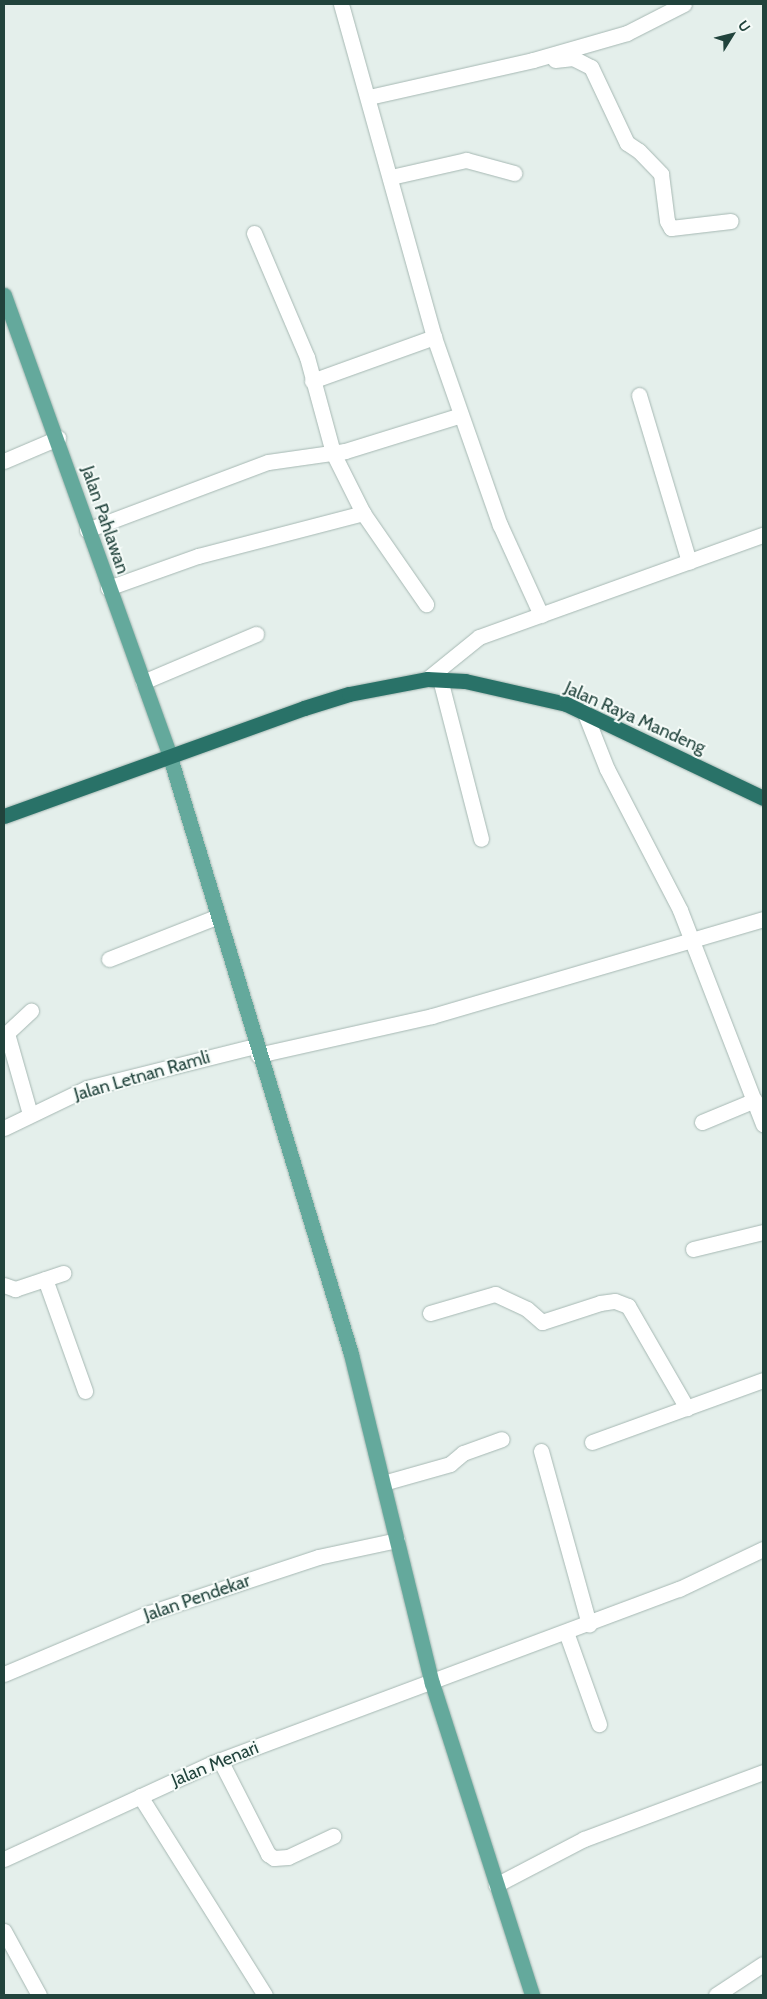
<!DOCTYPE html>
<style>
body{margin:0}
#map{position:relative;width:767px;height:1999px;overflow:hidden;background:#e4efeb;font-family:Cabin,sans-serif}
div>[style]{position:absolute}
.roads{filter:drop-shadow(0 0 1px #a6b8b3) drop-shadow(0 0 1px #a6b8b3)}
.minor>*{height:15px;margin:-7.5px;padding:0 7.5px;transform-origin:7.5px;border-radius:7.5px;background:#fff}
.major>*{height:15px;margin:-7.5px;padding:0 7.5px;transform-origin:7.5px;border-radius:7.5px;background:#64a99c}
.highway>*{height:15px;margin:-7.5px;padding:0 7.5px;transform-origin:7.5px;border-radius:7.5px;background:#297268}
span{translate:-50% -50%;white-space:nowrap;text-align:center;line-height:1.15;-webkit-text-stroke:4px #f5fbf8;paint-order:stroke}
.street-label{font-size:18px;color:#21433c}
.frame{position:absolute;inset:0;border:5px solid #21433c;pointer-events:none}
.north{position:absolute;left:707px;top:10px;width:50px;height:50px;-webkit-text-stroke:4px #f5fbf8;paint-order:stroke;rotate:54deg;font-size:14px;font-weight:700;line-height:20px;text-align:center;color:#21433c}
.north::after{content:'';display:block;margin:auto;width:18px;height:22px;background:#21433c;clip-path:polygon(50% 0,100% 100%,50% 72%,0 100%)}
</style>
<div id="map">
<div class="roads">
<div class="minor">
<i style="left:341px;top:4px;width:346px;rotate:74.4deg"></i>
<i style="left:434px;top:337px;width:199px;rotate:70.7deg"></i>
<i style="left:500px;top:525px;width:99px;rotate:65.5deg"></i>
<i style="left:555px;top:60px;width:18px;rotate:-6deg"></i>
<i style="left:573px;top:58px;width:20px;rotate:27deg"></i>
<i style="left:591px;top:67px;width:84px;rotate:64.7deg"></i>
<i style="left:627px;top:143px;width:14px;rotate:34deg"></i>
<i style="left:639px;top:151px;width:32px;rotate:46deg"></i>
<i style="left:661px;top:174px;width:47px;rotate:82.7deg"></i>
<i style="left:667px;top:221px;width:8px;rotate:60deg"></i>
<i style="left:671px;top:228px;width:60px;rotate:-6.7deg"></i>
<i style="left:369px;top:97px;width:168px;rotate:-12.7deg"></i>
<i style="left:533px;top:60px;width:98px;rotate:-16deg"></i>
<i style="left:627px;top:33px;width:64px;rotate:-27deg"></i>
<i style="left:391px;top:177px;width:77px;rotate:-12.8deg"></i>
<i style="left:466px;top:160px;width:50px;rotate:15.2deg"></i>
<i style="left:254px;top:233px;width:135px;rotate:66.9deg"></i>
<i style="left:307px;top:357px;width:99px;rotate:74.8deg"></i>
<i style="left:333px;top:453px;width:67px;rotate:63.4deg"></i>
<i style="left:363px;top:513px;width:111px;rotate:55.3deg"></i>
<i style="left:312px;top:381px;width:130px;rotate:-19.8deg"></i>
<i style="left:639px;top:395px;width:174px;rotate:73.3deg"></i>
<i style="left:4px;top:461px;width:59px;rotate:-23.1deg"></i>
<i style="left:87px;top:530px;width:193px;rotate:-20.6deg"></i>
<i style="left:268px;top:462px;width:78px;rotate:-8.1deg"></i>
<i style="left:345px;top:451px;width:121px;rotate:-17.2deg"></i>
<i style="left:108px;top:588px;width:96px;rotate:-19.6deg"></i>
<i style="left:198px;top:556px;width:171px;rotate:-14.6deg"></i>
<i style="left:427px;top:679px;width:67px;rotate:-38.9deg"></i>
<i style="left:479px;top:637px;width:302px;rotate:-19.8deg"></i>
<i style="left:440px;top:679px;width:165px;rotate:75.6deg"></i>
<i style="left:143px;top:682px;width:123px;rotate:-23deg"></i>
<i style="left:584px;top:711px;width:62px;rotate:68.4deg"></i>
<i style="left:607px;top:769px;width:159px;rotate:62.6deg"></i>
<i style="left:680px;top:910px;width:230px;rotate:68.8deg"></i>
<i style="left:109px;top:959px;width:115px;rotate:-21.4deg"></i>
<i style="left:258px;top:1055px;width:178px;rotate:-12.6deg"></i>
<i style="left:432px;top:1016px;width:345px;rotate:-16.3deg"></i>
<i style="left:30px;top:1114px;width:84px;rotate:-105.9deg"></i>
<i style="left:7px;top:1033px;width:33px;rotate:-43deg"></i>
<i style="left:702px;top:1122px;width:57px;rotate:-22.5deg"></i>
<i style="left:4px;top:1128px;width:92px;rotate:-25.7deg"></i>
<i style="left:87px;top:1088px;width:173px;rotate:-14deg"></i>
<i style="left:693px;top:1249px;width:72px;rotate:-13.7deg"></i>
<i style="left:45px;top:1279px;width:119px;rotate:70.3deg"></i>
<i style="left:4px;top:1285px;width:12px;rotate:20deg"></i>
<i style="left:15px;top:1289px;width:51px;rotate:-18.4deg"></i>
<i style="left:430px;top:1313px;width:68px;rotate:-16.3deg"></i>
<i style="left:495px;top:1294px;width:35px;rotate:25deg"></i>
<i style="left:527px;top:1309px;width:20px;rotate:41deg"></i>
<i style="left:542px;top:1322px;width:61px;rotate:-18.1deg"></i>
<i style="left:600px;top:1303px;width:15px;rotate:-8deg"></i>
<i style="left:615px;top:1301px;width:14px;rotate:21deg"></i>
<i style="left:628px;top:1306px;width:118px;rotate:60deg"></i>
<i style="left:592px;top:1442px;width:182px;rotate:-19.9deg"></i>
<i style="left:541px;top:1451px;width:180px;rotate:74.5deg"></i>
<i style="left:383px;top:1483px;width:70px;rotate:-15.8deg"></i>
<i style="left:450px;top:1464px;width:17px;rotate:-40deg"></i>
<i style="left:463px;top:1453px;width:41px;rotate:-19.7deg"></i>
<i style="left:566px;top:1632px;width:98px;rotate:70.3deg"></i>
<i style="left:4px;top:1674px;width:157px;rotate:-22.8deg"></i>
<i style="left:149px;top:1613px;width:178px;rotate:-18.3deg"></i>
<i style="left:318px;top:1557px;width:81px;rotate:-12.1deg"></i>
<i style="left:220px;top:1760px;width:106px;rotate:62.9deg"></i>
<i style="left:268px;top:1854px;width:7px;rotate:34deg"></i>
<i style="left:274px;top:1858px;width:14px;rotate:-4deg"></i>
<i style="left:288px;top:1857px;width:50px;rotate:-25deg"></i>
<i style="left:140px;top:1796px;width:235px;rotate:57.9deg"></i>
<i style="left:4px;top:1859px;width:230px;rotate:-24.7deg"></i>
<i style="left:213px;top:1763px;width:497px;rotate:-20.5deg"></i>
<i style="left:679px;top:1589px;width:93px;rotate:-25.5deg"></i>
<i style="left:496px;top:1885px;width:99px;rotate:-27.6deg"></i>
<i style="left:584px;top:1839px;width:191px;rotate:-20.5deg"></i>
<i style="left:4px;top:1931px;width:73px;rotate:61.3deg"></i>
<i style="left:716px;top:1995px;width:56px;rotate:-33.4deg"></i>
</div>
<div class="major">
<i style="left:4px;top:295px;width:491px;rotate:70.2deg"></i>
<i style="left:170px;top:757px;width:624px;rotate:73.13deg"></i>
<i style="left:351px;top:1354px;width:339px;rotate:76.2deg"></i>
<i style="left:432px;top:1683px;width:328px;rotate:72.2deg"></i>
</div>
<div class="highway">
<i style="left:4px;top:816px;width:319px;rotate:-19.8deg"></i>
<i style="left:304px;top:708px;width:47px;rotate:-17.3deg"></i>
<i style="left:349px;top:694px;width:79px;rotate:-10.9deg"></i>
<i style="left:427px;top:679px;width:38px;rotate:3deg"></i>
<i style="left:465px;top:681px;width:104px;rotate:12.8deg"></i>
<i style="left:566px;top:704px;width:218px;rotate:25.5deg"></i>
</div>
</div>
<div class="street-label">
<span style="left:105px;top:520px;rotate:71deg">Jalan Pahlawan</span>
<span style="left:635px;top:718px;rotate:24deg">Jalan Raya Mandeng</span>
<span style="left:142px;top:1076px;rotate:-16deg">Jalan Letnan Ramli</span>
<span style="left:197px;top:1598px;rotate:-19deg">Jalan Pendekar</span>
<span style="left:215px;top:1764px;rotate:-22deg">Jalan Menari</span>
</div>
<div class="frame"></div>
<div class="north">U</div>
</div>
